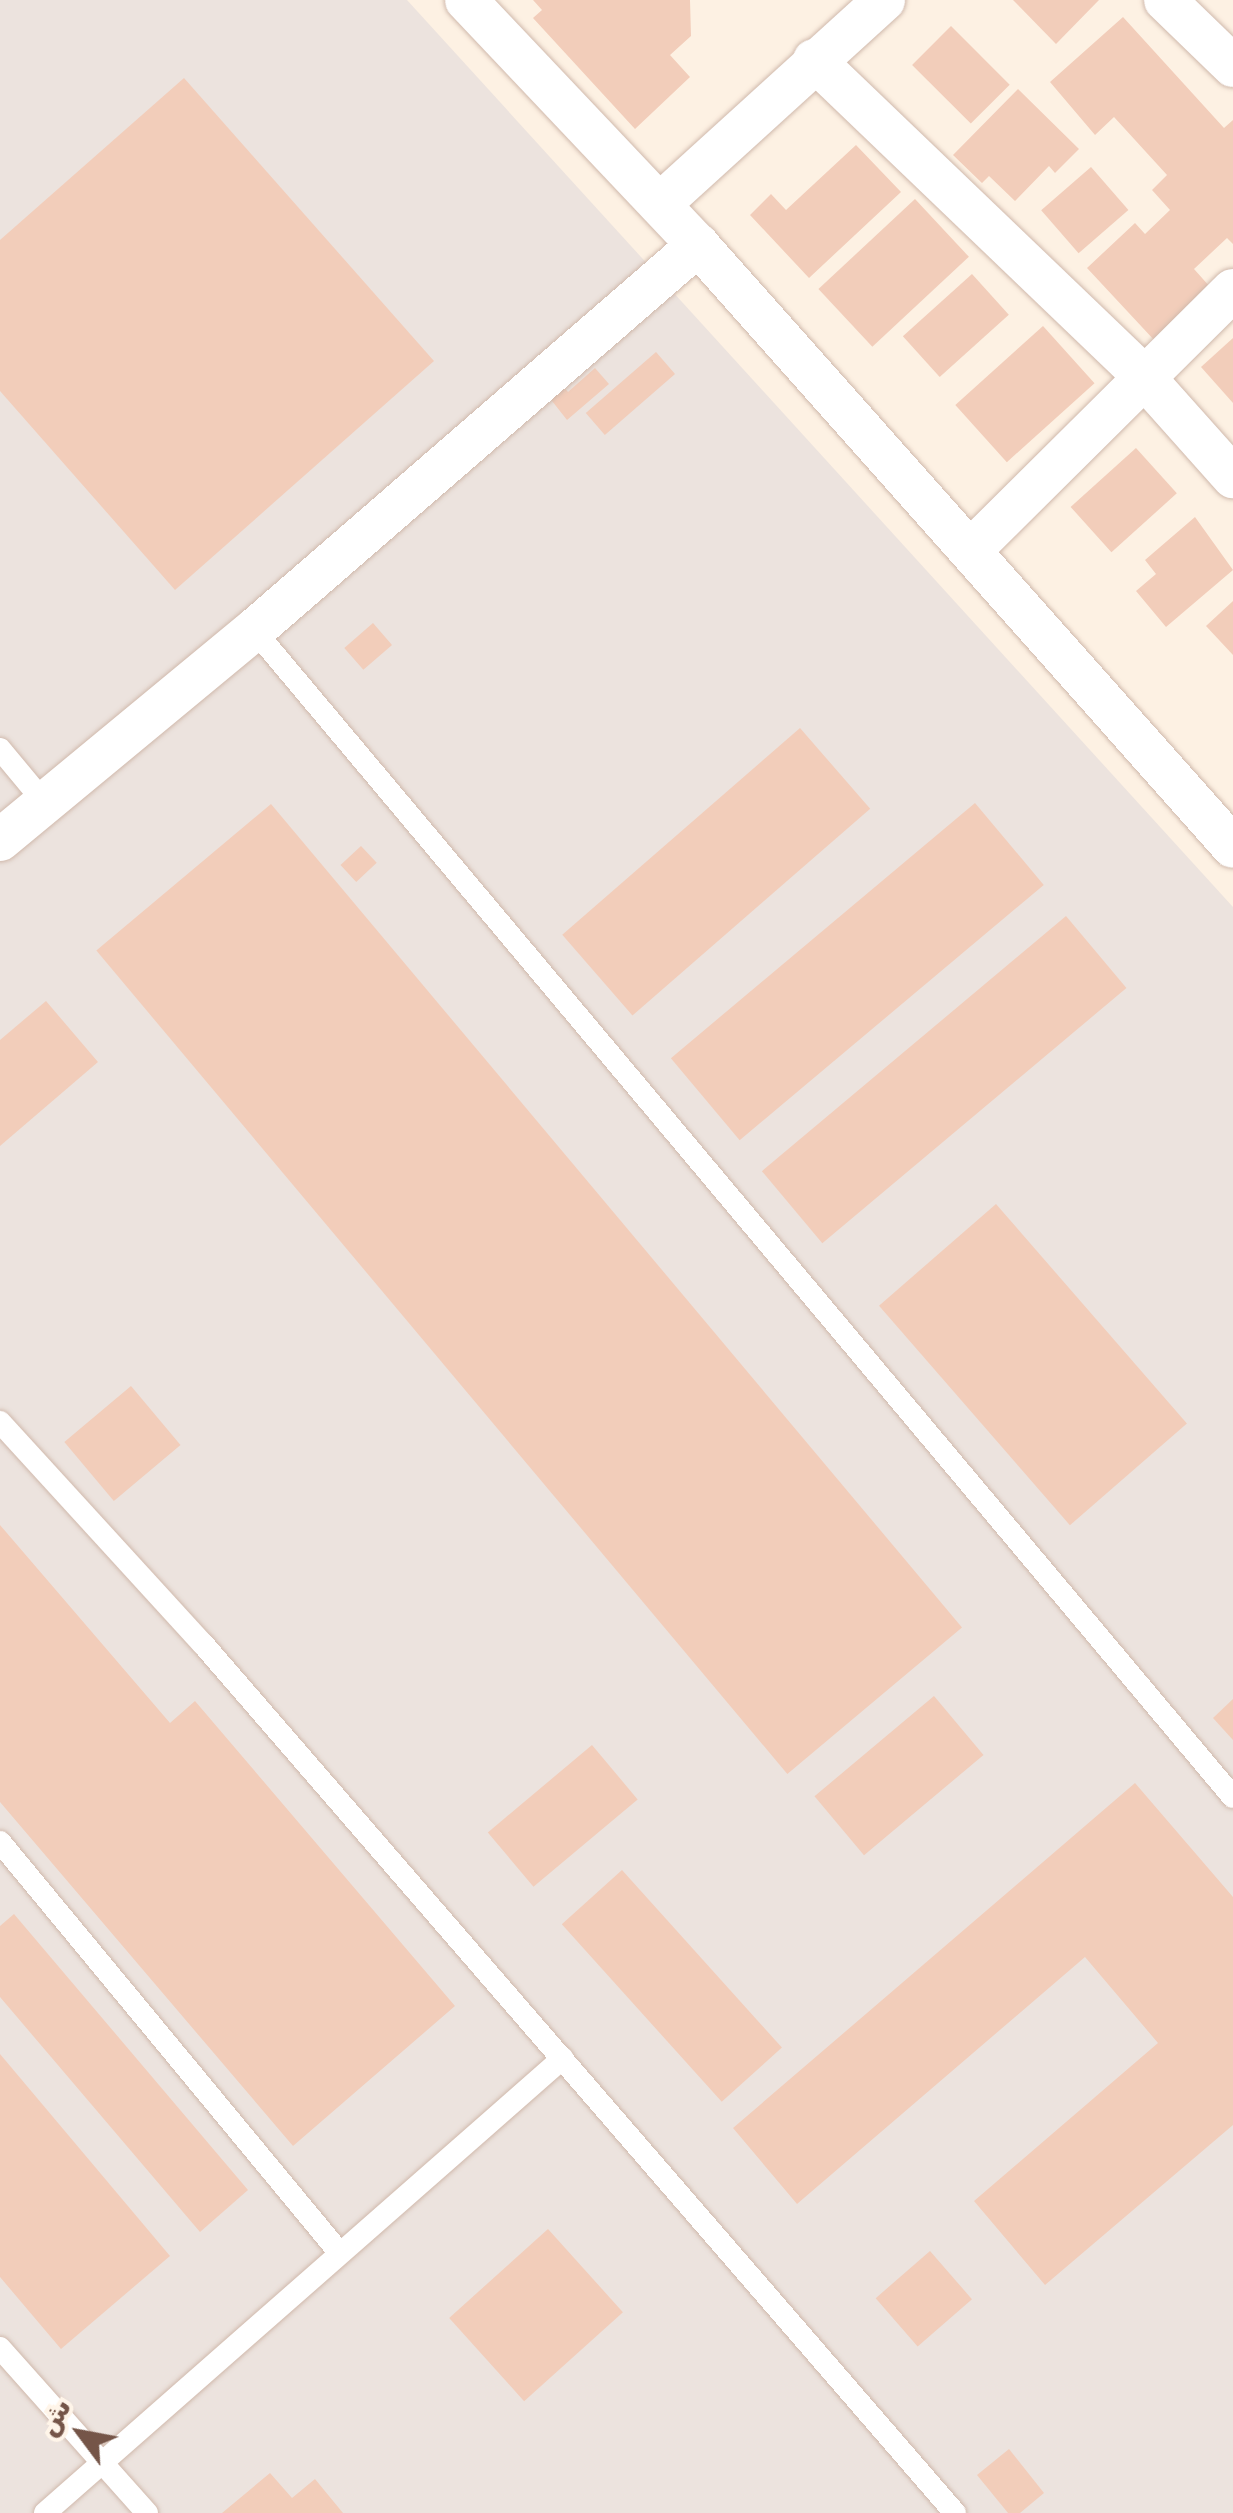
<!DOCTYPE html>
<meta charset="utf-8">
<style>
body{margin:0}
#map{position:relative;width:1233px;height:2513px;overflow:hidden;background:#fdf1e3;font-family:"DejaVu Sans",Vazirmatn,sans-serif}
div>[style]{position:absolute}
.industrial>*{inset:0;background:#ece3de}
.building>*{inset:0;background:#f2cdba;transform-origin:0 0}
.roads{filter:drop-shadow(0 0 2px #d0b9ac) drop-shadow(0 0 2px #d0b9ac)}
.lane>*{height:22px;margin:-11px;padding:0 11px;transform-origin:11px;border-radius:11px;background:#fff}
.street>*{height:42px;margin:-21px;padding:0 21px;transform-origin:21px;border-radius:21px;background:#fff}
span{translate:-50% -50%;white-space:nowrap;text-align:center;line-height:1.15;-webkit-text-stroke:8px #fff5e9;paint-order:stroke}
.north{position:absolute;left:30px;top:2383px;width:100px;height:100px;-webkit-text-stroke:8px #fff5e9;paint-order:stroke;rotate:302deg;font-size:28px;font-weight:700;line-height:40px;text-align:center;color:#755548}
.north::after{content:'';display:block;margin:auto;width:35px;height:45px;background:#755548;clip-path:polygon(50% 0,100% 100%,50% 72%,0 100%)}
</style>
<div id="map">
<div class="industrial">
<i style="clip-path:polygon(0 0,407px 0,1233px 907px,1233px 2513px,0 2513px)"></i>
</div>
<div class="building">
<i style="clip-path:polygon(533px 0,690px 0,691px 36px,670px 55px,690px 77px,635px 129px,533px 18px,542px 10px)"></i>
<i style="clip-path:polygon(1013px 0,1099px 0,1056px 44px)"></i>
<i style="clip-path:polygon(1123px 17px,1224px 128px,1233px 120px,1233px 244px,1227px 238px,1194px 269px,1211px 288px,1155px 341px,1087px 268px,1135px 223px,1145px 234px,1170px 210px,1152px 190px,1167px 175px,1114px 117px,1095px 135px,1050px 82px)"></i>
<i style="left:951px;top:26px;width:83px;height:55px;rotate:45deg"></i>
<i style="clip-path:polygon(184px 78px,434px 361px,175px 590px,0 391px,0 240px)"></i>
<i style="clip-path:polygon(1018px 89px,1079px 149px,1055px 173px,1049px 166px,1015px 201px,989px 176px,982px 183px,953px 155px)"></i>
<i style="clip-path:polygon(856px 145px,901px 192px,809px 278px,750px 215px,771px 194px,786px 210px)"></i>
<i style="left:1091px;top:167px;width:57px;height:66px;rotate:49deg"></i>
<i style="left:915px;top:199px;width:79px;height:132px;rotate:47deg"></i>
<i style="left:972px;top:274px;width:55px;height:93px;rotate:48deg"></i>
<i style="left:1043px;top:326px;width:77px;height:118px;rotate:48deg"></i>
<i style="clip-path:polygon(1233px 338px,1233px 403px,1201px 367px)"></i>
<i style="left:656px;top:352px;width:29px;height:93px;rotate:49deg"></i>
<i style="clip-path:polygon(595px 368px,609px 384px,567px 420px,545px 392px,558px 380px,568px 392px)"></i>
<i style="left:1136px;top:448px;width:61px;height:88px;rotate:48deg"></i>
<i style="clip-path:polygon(1195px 517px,1233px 570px,1166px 627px,1136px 591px,1156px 574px,1145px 560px)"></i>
<i style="clip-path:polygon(1233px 601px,1233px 655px,1206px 626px)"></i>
<i style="left:373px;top:623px;width:29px;height:38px;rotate:49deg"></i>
<i style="left:800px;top:728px;width:107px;height:315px;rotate:49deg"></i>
<i style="left:975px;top:803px;width:107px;height:397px;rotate:50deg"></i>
<i style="left:271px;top:804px;width:1075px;height:228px;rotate:50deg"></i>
<i style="left:361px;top:846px;width:23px;height:28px;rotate:47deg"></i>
<i style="left:1066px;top:916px;width:94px;height:397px;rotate:50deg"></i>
<i style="clip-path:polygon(46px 1001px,98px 1062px,0 1146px,0 1040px)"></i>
<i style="left:996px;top:1204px;width:291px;height:155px;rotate:49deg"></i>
<i style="left:131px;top:1386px;width:77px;height:87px;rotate:50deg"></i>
<i style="clip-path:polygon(0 1525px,170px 1723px,195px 1701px,455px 2006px,293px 2146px,0 1802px)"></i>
<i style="left:934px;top:1696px;width:77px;height:156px;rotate:50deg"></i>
<i style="clip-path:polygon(1233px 1699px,1233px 1740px,1213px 1718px)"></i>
<i style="left:592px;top:1745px;width:71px;height:136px;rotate:50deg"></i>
<i style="clip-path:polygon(1135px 1783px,1233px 1897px,1233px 2125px,1045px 2285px,974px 2201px,1158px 2043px,1085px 1957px,797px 2204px,733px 2128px)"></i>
<i style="left:622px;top:1870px;width:239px;height:81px;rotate:48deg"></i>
<i style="clip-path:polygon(14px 1914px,248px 2190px,200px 2232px,0 1997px,0 1926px)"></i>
<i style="clip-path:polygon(0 2054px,170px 2256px,61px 2349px,0 2277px)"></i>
<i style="left:548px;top:2229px;width:112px;height:133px;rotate:48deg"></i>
<i style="left:930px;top:2251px;width:64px;height:72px;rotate:49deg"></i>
<i style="clip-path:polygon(1009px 2449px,1044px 2493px,1020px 2513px,1008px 2513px,977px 2475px)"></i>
<i style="clip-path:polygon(270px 2473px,292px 2498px,315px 2479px,343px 2513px,222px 2513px)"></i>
</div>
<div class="roads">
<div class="lane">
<i style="left:254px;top:630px;width:1523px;rotate:50.01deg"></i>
<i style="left:0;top:749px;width:69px;rotate:50.3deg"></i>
<i style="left:0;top:1422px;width:301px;rotate:47.6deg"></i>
<i style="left:203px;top:1644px;width:1149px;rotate:49.13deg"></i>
<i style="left:0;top:1842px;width:532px;rotate:50.42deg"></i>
<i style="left:0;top:2348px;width:221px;rotate:48.3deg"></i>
<i style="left:45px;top:2513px;width:689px;rotate:-41.3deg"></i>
</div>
<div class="street">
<i style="left:466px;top:0;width:337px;rotate:46.6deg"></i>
<i style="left:698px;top:245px;width:805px;rotate:48.37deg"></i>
<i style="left:1165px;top:0;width:95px;rotate:44.1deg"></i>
<i style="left:814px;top:60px;width:455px;rotate:43.8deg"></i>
<i style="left:1142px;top:375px;width:137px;rotate:48.3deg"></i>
<i style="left:660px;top:204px;width:303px;rotate:-42.3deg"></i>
<i style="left:971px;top:550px;width:369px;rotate:-44.8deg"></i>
<i style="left:0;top:840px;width:330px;rotate:-39.6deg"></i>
<i style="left:254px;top:630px;width:588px;rotate:-40.93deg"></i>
</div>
</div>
<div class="north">ش</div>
</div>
